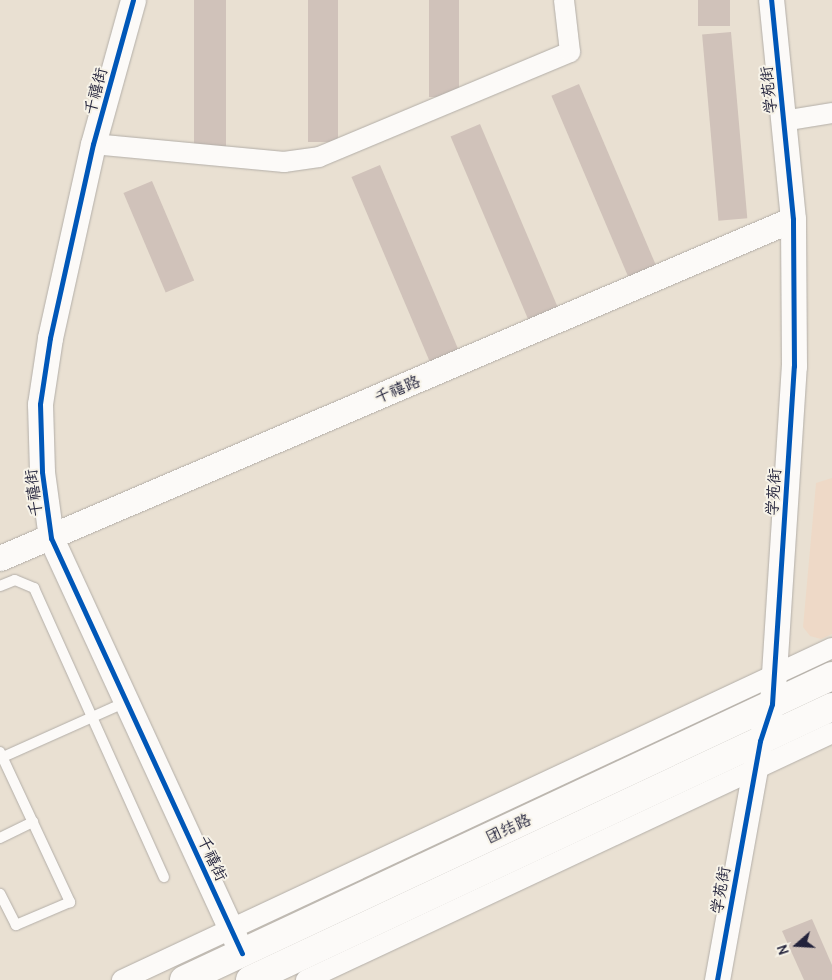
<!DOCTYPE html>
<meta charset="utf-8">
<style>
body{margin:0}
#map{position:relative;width:832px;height:980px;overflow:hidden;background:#e9e0d2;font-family:Delius,"LXGW WenKai TC",sans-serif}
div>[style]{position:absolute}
.built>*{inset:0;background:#eed9c7}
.building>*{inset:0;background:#d0c2ba;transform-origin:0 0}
.roads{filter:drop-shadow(0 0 1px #b3aea8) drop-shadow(0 0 1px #b3aea8)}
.service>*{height:10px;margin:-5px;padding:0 5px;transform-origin:5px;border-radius:5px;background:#fcfaf8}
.minor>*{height:20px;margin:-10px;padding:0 10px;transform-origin:10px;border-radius:10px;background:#fcfaf8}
.tertiary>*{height:25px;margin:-12.5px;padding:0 12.5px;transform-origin:12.5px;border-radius:12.5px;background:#fcfaf8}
.primary>*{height:28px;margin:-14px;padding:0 14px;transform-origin:14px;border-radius:14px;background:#fcfaf8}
.cycleway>*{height:5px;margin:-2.5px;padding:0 2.5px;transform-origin:2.5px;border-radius:2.5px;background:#0057b8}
span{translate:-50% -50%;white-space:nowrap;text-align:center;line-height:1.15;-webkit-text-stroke:4px #f7f3e8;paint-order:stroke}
.street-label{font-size:16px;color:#22223b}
.north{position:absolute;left:772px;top:920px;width:50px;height:50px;-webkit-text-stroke:4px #f7f3e8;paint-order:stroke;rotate:251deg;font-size:14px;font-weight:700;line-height:20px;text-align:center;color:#22223b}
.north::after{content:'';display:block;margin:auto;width:18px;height:22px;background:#22223b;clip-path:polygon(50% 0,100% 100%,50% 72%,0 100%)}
</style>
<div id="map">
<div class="built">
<i style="clip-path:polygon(832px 478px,832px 634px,821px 639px,810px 636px,803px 627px,816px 483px)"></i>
</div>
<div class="building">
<i style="left:194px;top:0;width:32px;height:163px"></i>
<i style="left:308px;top:0;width:30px;height:142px"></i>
<i style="left:429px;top:0;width:30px;height:97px"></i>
<i style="left:698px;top:0;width:32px;height:26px"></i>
<i style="left:731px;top:32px;width:187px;height:29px;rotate:85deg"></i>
<i style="left:579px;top:84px;width:201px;height:30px;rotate:67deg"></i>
<i style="left:480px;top:124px;width:202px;height:32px;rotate:67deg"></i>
<i style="left:380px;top:165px;width:203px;height:31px;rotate:67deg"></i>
<i style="left:152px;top:181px;width:108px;height:31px;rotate:67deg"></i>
<i style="clip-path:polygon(812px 919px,832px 965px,832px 980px,804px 980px,782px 931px)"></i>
</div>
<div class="roads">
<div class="service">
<i style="left:0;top:586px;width:16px;rotate:-22deg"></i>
<i style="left:15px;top:580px;width:21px;rotate:23deg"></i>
<i style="left:34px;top:588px;width:317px;rotate:65.8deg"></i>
<i style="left:0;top:752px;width:166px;rotate:65deg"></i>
<i style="left:70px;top:902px;width:59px;rotate:156.9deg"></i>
<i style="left:16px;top:925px;width:35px;rotate:-117deg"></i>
<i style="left:3px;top:757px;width:135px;rotate:-24.1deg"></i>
<i style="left:0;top:838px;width:37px;rotate:-26deg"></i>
</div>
<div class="minor">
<i style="left:783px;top:121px;width:50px;rotate:-9.3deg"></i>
<i style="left:93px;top:144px;width:192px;rotate:5.4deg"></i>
<i style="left:284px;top:162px;width:35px;rotate:-8deg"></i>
<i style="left:319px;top:157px;width:272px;rotate:-22.7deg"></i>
<i style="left:570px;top:52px;width:52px;rotate:-96.6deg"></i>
<i style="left:122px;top:980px;width:784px;rotate:-25.06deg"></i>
<i style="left:306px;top:980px;width:581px;rotate:-25.15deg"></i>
</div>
<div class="tertiary">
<i style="left:133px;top:0;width:149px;rotate:105.5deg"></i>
<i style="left:93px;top:144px;width:199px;rotate:102.5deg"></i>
<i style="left:50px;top:338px;width:67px;rotate:98.6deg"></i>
<i style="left:40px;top:404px;width:68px;rotate:88.3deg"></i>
<i style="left:42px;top:472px;width:67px;rotate:82.2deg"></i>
<i style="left:51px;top:538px;width:457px;rotate:65.3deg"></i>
<i style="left:0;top:558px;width:862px;rotate:-23.15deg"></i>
<i style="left:717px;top:980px;width:243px;rotate:-79.8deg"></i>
<i style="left:760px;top:741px;width:39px;rotate:-72deg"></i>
<i style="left:772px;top:704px;width:339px;rotate:-86.3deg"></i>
<i style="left:794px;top:366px;width:147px;rotate:-90.4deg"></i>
<i style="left:793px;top:219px;width:220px;rotate:-95.7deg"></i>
</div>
<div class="primary">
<i style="left:184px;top:980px;width:716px;rotate:-25.13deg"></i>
<i style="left:250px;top:980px;width:643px;rotate:-25.13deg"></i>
</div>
</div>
<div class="cycleway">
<i style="left:133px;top:0;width:149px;rotate:105.5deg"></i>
<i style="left:93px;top:144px;width:199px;rotate:102.5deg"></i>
<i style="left:50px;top:338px;width:67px;rotate:98.6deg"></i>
<i style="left:40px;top:404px;width:68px;rotate:88.3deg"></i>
<i style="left:42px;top:472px;width:67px;rotate:82.2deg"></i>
<i style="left:51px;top:538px;width:457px;rotate:65.3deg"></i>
<i style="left:717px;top:980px;width:243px;rotate:-79.8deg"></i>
<i style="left:760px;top:741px;width:39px;rotate:-72deg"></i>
<i style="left:772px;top:704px;width:339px;rotate:-86.3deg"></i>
<i style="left:794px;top:366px;width:147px;rotate:-90.4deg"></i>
<i style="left:793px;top:219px;width:220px;rotate:-95.7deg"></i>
</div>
<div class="street-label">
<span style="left:768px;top:90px;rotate:-96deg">学苑街</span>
<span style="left:95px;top:91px;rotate:-75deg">千禧街</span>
<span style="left:397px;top:389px;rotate:-23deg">千禧路</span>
<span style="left:773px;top:492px;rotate:-86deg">学苑街</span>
<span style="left:33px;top:493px;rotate:-97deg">千禧街</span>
<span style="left:508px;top:828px;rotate:-25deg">团结路</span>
<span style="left:213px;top:858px;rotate:65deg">千禧街</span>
<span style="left:720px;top:890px;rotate:-80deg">学苑街</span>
</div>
<div class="north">N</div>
</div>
